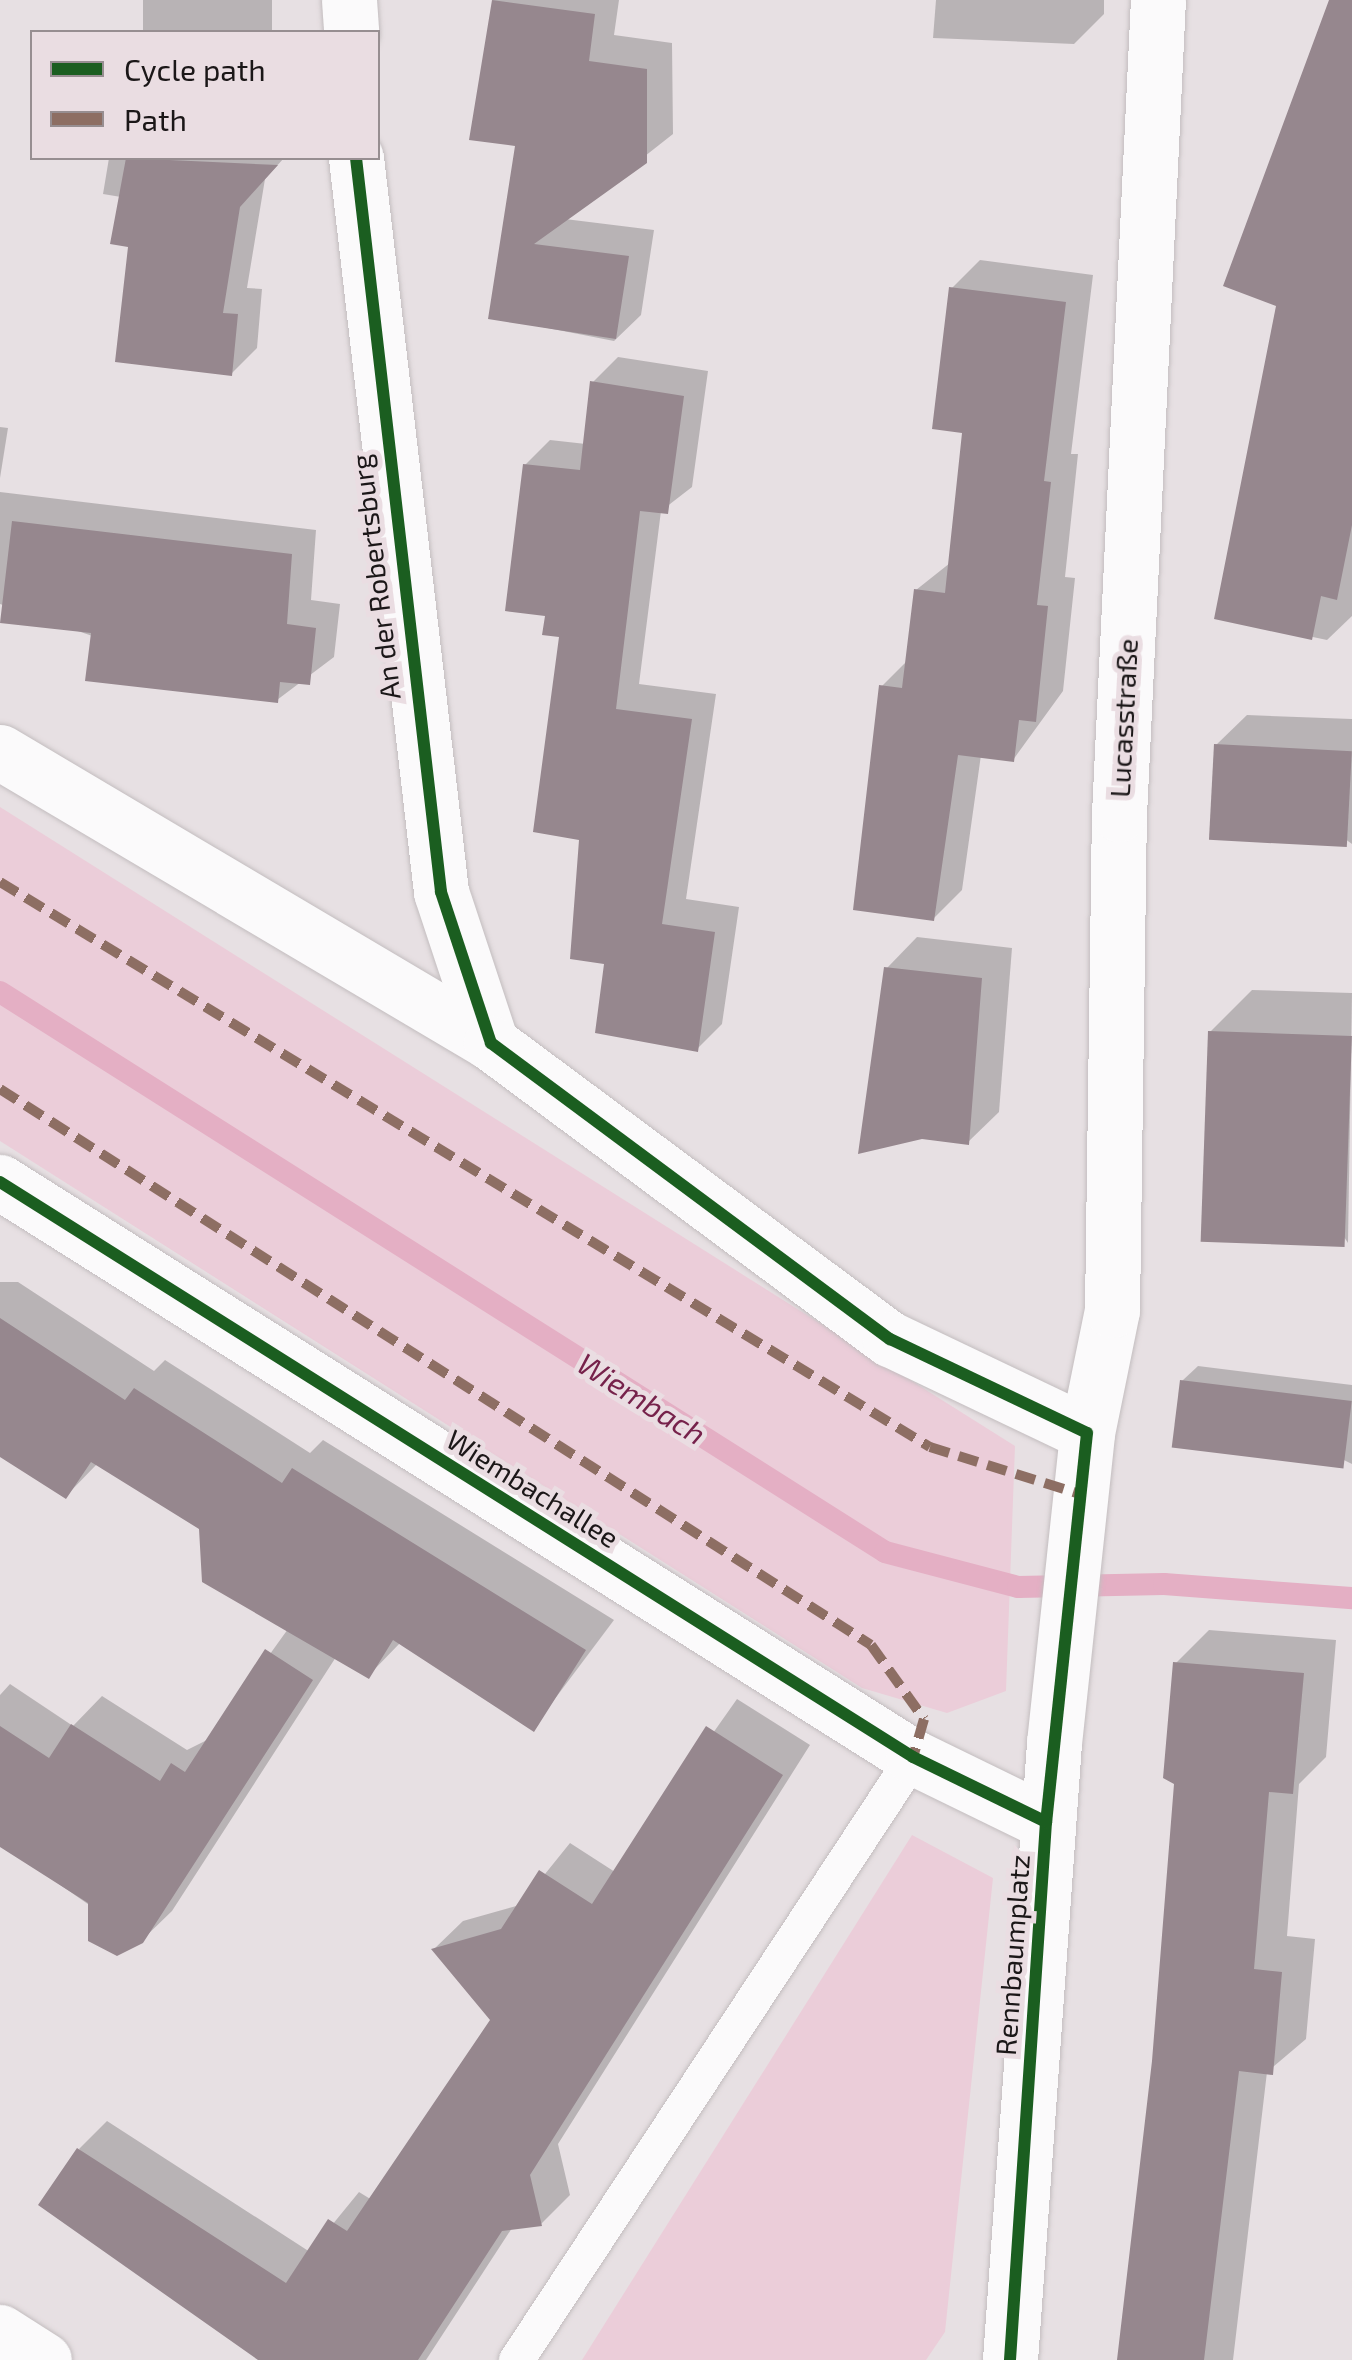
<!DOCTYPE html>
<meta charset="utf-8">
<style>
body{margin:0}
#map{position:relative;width:1352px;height:2360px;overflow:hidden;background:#e7e0e3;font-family:"Exo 2",sans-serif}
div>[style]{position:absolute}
.green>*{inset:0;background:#ebcdd9}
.shadow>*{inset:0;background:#0003;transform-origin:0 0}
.stream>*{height:22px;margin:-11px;padding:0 11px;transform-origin:11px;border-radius:11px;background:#e4afc4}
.building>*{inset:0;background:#96878e;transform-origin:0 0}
.roads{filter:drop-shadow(0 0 2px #c3bdbf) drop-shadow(0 0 2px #c3bdbf)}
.service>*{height:35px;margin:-17.5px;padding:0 17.5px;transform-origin:17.5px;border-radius:17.5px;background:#fbfafb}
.minor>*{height:55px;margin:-27.5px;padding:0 27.5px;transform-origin:27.5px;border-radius:27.5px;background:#fbfafb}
.quiet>*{height:10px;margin-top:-5px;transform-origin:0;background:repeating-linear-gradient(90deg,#8d6e63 0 20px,transparent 0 30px)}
.cycleway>*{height:12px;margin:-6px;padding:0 6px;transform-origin:6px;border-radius:6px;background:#1b5e20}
span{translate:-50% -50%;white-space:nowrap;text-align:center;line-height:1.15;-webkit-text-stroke:10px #eadde2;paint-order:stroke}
.street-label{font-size:28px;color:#1b1718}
.water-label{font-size:30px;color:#76224b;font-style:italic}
.legend{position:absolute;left:30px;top:30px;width:350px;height:130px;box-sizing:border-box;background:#eadde2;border:2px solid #978e91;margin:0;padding:12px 18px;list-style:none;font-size:30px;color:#1b1718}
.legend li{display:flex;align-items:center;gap:20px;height:50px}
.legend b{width:50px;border:2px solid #978e91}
</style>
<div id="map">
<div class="green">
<i style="clip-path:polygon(0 807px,1015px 1446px,1006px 1691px,947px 1713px,862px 1688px,0 1141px)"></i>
<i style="clip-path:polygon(912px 1835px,993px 1878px,945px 2332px,926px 2360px,582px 2360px)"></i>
</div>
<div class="shadow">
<i style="left:143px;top:0;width:129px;height:32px"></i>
<i style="clip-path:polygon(493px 0,619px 0,614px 35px,672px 43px,673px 134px,565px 219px,654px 230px,641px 315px,614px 341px,491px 317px,518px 144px,472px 138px)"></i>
<i style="clip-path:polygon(936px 0,1104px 0,1104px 14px,1074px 44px,933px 38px)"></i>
<i style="clip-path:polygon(1335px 0,1352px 0,1352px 616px,1327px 640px,1217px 617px)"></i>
<i style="clip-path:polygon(109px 158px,284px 158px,265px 179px,247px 288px,262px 289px,257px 348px,231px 374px,131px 244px,121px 197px,103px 194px)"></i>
<i style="clip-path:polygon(980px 260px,1093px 275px,1071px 454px,1078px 454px,1065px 577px,1075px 578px,1063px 691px,1013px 760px,981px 755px,962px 890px,933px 919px,882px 686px,908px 660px,916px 590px,950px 563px,965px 431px,952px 288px)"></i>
<i style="clip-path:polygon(618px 357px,708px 371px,692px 487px,661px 511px,639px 684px,716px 694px,686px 899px,739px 907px,722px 1024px,697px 1049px,607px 962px,582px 838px,562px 634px,548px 614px,525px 465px,550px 440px,586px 444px,593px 382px)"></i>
<i style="clip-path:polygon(0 427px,8px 428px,0 478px)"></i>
<i style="clip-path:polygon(0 492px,316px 530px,311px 600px,340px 604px,334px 657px,277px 700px,0 604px)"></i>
<i style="clip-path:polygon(1247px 715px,1352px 719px,1352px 844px,1216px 745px)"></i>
<i style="clip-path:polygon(917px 937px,1012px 948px,999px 1112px,968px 1142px,922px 1136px,887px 968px)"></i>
<i style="clip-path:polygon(1252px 990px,1352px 993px,1348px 1243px,1210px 1032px)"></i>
<i style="clip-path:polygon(0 1282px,18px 1282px,154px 1371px,165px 1360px,310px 1453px,323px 1440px,614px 1620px,533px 1728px,401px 1642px,369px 1675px,336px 1657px,172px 1911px,141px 1941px,0 1843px,0 1695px,10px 1684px,73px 1726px,102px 1696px,187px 1750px,209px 1739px,288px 1629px,201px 1528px,98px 1463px,66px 1496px,0 1454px)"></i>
<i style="clip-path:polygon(1198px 1366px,1352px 1385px,1352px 1464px,1182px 1381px)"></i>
<i style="clip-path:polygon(1209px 1630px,1336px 1640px,1326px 1757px,1299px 1784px,1287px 1936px,1315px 1939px,1306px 2039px,1267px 2072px,1233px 2360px,1119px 2360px,1155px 2061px,1177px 1783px,1176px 1663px)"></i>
<i style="clip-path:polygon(737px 1699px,810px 1745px,558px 2144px,570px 2195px,541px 2224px,512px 2228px,426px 2360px,268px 2360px,79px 2149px,107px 2121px,310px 2252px,359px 2192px,372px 2200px,494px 2020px,434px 1949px,463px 1921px,520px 1905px,570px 1843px,615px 1872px)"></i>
</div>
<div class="stream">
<i style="left:0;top:992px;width:1047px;rotate:32.32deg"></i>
<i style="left:885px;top:1552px;width:138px;rotate:14.7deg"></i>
<i style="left:1018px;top:1587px;width:146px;rotate:-1.2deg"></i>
<i style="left:1164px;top:1584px;width:189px;rotate:4.3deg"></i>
</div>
<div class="building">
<i style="clip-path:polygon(492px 0,595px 14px,589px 61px,647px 69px,647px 163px,534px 244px,629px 256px,616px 339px,488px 319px,515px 146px,469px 140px)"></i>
<i style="clip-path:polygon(1329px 0,1352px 0,1352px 525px,1337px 600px,1321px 596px,1312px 640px,1214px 619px,1276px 306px,1223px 286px)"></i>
<i style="clip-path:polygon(126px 158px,278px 165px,240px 207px,223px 313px,238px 314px,232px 376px,115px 362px,128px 247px,110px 244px)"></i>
<i style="clip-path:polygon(949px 287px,1066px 302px,1044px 481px,1051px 482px,1037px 605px,1048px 606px,1036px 722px,1019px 720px,1014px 762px,958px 755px,934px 921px,853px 910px,879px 685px,902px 688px,914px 589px,945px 593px,962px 433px,932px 429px)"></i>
<i style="clip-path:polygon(590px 381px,684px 396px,668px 514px,640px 511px,616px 709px,692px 719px,662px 924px,715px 932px,698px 1052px,595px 1033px,604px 964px,570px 959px,579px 840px,533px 832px,559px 637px,542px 635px,545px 616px,505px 611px,523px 464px,580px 470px)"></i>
<i style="clip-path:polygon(12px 521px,292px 554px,287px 624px,316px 628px,310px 685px,280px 682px,278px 703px,85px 681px,91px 633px,0 623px)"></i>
<i style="left:1214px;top:744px;width:138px;height:96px;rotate:3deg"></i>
<i style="clip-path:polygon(884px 967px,982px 978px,969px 1145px,922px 1139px,858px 1154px)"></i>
<i style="left:1208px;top:1031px;width:144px;height:211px;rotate:2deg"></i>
<i style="clip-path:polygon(0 1318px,125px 1400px,134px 1388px,282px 1483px,292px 1468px,586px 1650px,534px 1732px,393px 1640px,369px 1679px,202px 1582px,199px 1529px,91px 1462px,66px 1499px,0 1457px)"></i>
<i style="left:1180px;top:1380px;width:173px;height:68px;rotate:7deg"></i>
<i style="clip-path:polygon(265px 1649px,313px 1680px,143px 1943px,117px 1956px,88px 1941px,88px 1903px,0 1847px,0 1726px,49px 1758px,71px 1724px,160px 1781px,171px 1763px,185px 1772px)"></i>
<i style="clip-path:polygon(1173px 1662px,1304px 1673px,1293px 1794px,1269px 1792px,1254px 1969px,1282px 1972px,1273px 2075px,1239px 2071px,1204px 2360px,1117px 2360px,1152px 2061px,1174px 1784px,1163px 1778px)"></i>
<i style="clip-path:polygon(706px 1726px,783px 1775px,530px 2175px,542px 2226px,502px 2231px,418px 2360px,258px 2360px,38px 2205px,77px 2148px,286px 2283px,328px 2219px,347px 2231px,490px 2020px,431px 1949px,501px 1929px,539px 1870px,592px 1904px)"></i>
</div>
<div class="roads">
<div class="service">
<i style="left:516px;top:2360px;width:722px;rotate:-56.64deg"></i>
</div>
<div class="minor">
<i style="left:349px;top:0;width:32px;rotate:86deg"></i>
<i style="left:356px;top:158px;width:739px;rotate:83.39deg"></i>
<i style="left:441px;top:892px;width:159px;rotate:71.7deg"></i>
<i style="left:0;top:752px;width:571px;rotate:30.65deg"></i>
<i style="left:491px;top:1043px;width:497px;rotate:36.6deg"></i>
<i style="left:890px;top:1339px;width:218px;rotate:25.5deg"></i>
<i style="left:0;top:1182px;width:1079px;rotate:32.2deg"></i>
<i style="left:913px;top:1757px;width:148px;rotate:26deg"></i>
<i style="left:0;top:2332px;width:52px;rotate:32.5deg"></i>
<i style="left:1010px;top:2360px;width:619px;rotate:-85.92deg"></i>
<i style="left:1054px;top:1743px;width:312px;rotate:-83.9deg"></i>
<i style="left:1087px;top:1433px;width:126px;rotate:-78.5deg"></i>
<i style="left:1112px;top:1310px;width:496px;rotate:-89.2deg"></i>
<i style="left:1119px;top:814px;width:815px;rotate:-87.26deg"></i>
</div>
</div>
<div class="quiet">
<i style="left:0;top:882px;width:1088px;rotate:31.28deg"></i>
<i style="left:930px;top:1447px;width:157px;rotate:17.4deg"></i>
<i style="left:0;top:1089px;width:1033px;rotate:32.55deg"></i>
<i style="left:871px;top:1645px;width:91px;rotate:54.4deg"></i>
<i style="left:924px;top:1719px;width:40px;rotate:106deg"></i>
</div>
<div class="cycleway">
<i style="left:356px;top:158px;width:739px;rotate:83.39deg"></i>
<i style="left:441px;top:892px;width:159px;rotate:71.7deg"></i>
<i style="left:491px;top:1043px;width:497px;rotate:36.6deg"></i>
<i style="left:890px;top:1339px;width:218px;rotate:25.5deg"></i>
<i style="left:1087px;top:1433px;width:391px;rotate:96deg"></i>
<i style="left:1046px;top:1822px;width:539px;rotate:93.83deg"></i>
<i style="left:0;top:1182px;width:1079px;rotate:32.2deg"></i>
<i style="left:913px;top:1757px;width:148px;rotate:26deg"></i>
</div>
<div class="street-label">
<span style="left:375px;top:577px;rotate:-97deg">An der Robertsburg</span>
<span style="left:1123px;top:718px;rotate:-87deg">Lucasstraße</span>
<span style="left:533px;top:1488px;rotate:32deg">Wiembachallee</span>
<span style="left:1012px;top:1955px;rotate:-86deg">Rennbaumplatz</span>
</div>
<div class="water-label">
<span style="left:642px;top:1398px;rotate:32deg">Wiembach</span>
</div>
<ul class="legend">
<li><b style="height:12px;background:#1b5e20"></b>Cycle path</li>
<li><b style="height:12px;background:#8d6e63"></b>Path</li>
</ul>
</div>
